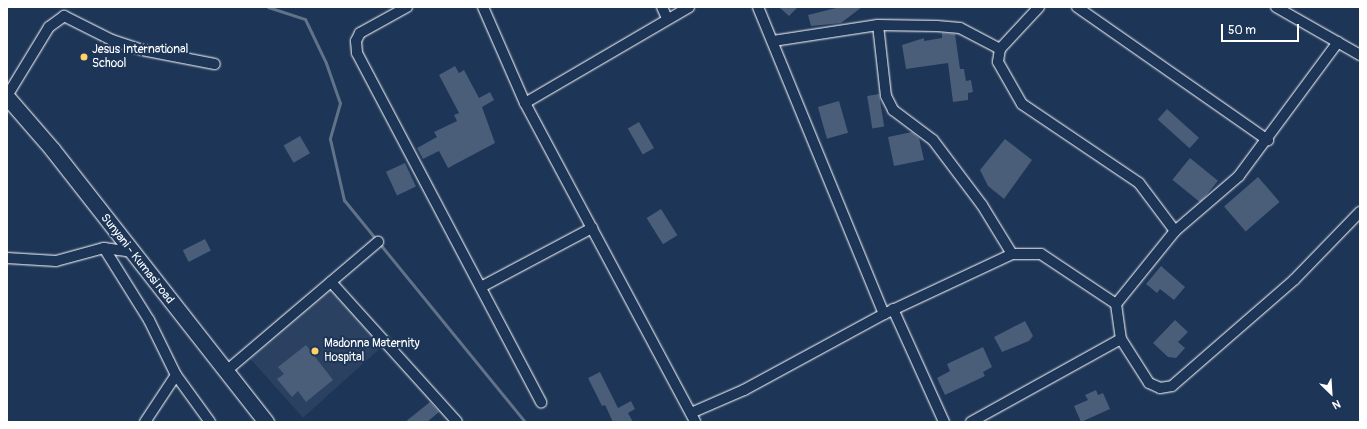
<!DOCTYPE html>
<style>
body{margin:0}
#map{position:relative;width:1367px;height:429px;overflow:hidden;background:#1d3557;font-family:Pangolin,sans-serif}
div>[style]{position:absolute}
.built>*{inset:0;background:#2a4161;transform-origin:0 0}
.stream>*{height:3px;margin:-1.5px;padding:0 1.5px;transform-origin:1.5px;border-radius:1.5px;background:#617289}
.building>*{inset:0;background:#4a5d79;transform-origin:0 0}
.roads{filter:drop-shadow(0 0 1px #fff) drop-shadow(0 0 1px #fff)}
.street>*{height:10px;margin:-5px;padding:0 5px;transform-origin:5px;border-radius:5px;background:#1d3557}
.primary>*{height:15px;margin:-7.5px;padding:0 7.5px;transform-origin:7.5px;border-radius:7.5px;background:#1d3557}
.dots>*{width:11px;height:11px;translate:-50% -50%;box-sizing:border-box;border:2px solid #1d3557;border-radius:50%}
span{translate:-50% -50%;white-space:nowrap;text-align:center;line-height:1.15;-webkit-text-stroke:4px #1d3557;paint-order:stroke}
.poi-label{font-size:12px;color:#fff}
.left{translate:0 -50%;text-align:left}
.street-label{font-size:12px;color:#fff}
.frame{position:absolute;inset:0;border:8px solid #fff;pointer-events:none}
.north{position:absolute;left:1311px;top:373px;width:40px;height:40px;-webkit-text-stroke:3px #1d3557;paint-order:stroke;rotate:155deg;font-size:11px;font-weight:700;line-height:16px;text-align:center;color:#fff}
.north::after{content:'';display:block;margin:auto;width:14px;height:18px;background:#fff;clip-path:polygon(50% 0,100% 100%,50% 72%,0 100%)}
.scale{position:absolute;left:1221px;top:24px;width:78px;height:18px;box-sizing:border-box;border:2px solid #fff;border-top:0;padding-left:5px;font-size:12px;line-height:14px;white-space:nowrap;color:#fff;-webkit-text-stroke:3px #1d3557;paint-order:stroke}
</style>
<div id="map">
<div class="built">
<i style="left:329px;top:288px;width:79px;height:106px;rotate:48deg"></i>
</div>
<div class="stream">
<i style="left:268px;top:7px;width:39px;rotate:18deg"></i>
<i style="left:305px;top:19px;width:49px;rotate:64.5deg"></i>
<i style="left:326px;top:63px;width:42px;rotate:70.7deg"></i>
<i style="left:340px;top:103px;width:37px;rotate:106deg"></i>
<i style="left:330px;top:139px;width:63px;rotate:77.1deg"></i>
<i style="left:344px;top:200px;width:286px;rotate:50.8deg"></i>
</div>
<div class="building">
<i style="clip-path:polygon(779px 7px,798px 7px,789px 16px)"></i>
<i style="clip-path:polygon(840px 7px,862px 7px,841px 23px,811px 26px,808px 15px)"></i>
<i style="clip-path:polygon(942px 33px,955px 34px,960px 69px,964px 69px,966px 81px,971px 80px,973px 92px,968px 93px,968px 100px,953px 102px,948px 63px,906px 69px,902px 45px,924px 38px,924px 41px,942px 38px)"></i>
<i style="clip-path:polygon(455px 66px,459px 73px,464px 70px,479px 98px,490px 92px,494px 100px,482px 107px,495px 143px,448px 168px,439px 151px,423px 159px,417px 148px,437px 137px,434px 132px,457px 121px,454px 115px,459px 113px,439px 75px)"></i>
<i style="left:879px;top:94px;width:33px;height:12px;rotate:81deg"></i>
<i style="left:839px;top:101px;width:33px;height:22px;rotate:74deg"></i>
<i style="left:1167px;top:109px;width:43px;height:14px;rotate:42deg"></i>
<i style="left:639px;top:122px;width:30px;height:13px;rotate:60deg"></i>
<i style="clip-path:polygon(912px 132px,919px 138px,924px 160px,894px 166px,888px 137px)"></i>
<i style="left:300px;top:136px;width:20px;height:19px;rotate:60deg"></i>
<i style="clip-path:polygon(1005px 139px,1032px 160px,1004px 199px,988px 186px,980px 170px)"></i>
<i style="left:1190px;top:158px;width:36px;height:28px;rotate:39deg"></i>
<i style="left:405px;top:163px;width:26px;height:21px;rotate:65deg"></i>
<i style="left:1258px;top:177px;width:33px;height:45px;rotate:49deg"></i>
<i style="left:661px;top:209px;width:31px;height:17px;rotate:58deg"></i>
<i style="left:205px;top:239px;width:13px;height:25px;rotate:63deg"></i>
<i style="clip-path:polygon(1161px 266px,1185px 287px,1174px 300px,1160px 289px,1157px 293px,1146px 284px)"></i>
<i style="clip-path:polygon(1175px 320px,1188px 332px,1178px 342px,1185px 348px,1176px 358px,1168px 357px,1153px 343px)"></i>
<i style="clip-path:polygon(1025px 321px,1033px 336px,1029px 341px,1002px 352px,994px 337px)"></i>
<i style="clip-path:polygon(306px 345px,333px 380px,306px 402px,298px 391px,292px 397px,277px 379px,284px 374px,278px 367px)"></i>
<i style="clip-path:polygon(983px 347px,992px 367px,983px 372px,985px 376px,945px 395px,937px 378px,950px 371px,947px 364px)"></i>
<i style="clip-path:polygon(600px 372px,618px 408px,631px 401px,635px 409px,628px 413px,633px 422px,613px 422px,605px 405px,602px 406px,588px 378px)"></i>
<i style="clip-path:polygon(1096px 390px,1098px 395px,1103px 393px,1110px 409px,1081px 422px,1074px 406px,1088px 400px,1085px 395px)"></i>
<i style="clip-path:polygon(430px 402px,439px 412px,427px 422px,405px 422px)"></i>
</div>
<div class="roads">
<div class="street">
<i style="left:407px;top:7px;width:54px;rotate:151deg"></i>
<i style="left:360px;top:33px;width:9px;rotate:117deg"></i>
<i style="left:356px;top:41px;width:12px;rotate:85deg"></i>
<i style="left:357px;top:53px;width:395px;rotate:62.2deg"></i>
<i style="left:483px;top:7px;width:105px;rotate:66.4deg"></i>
<i style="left:525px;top:103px;width:361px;rotate:61.9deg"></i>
<i style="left:662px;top:7px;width:12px;rotate:66deg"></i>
<i style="left:758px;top:7px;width:332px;rotate:67.7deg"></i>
<i style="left:1039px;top:7px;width:57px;rotate:132.9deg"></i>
<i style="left:1000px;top:49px;width:13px;rotate:99deg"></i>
<i style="left:998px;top:62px;width:48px;rotate:60.3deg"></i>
<i style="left:1022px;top:104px;width:141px;rotate:34deg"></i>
<i style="left:1139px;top:183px;width:60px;rotate:53.1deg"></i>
<i style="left:1077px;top:7px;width:233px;rotate:34.9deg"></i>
<i style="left:1276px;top:7px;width:97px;rotate:29.7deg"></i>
<i style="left:878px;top:25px;width:71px;rotate:83.6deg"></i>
<i style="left:886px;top:96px;width:16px;rotate:63deg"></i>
<i style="left:893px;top:110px;width:50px;rotate:36.9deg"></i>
<i style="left:933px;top:140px;width:81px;rotate:53deg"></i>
<i style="left:982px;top:205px;width:57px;rotate:58.5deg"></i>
<i style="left:773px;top:41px;width:106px;rotate:-8.7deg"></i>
<i style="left:878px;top:25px;width:59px;rotate:1deg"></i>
<i style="left:937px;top:26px;width:23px;rotate:5deg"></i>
<i style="left:960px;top:28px;width:45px;rotate:27.7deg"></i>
<i style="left:1338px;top:42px;width:167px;rotate:126.5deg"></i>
<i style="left:1239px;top:176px;width:84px;rotate:139.3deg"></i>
<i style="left:1175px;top:231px;width:94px;rotate:128.9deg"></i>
<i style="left:1116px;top:304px;width:35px;rotate:82deg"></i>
<i style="left:1121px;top:339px;width:52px;rotate:57.5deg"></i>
<i style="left:1149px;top:383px;width:12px;rotate:24deg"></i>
<i style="left:1160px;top:388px;width:12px;rotate:-9deg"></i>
<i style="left:1172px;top:386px;width:162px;rotate:-41deg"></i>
<i style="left:1294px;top:280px;width:95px;rotate:-45.9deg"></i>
<i style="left:7px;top:96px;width:81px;rotate:-58.7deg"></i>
<i style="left:49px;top:27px;width:19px;rotate:-36deg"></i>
<i style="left:64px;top:16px;width:54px;rotate:26.6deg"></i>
<i style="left:112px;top:40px;width:32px;rotate:18deg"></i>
<i style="left:142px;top:50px;width:74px;rotate:10.9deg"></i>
<i style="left:525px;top:103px;width:190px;rotate:-30.3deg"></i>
<i style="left:104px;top:248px;width:85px;rotate:58deg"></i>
<i style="left:149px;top:320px;width:61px;rotate:63.9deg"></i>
<i style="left:176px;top:375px;width:58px;rotate:54.1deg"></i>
<i style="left:7px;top:258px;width:49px;rotate:3.5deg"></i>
<i style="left:56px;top:261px;width:50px;rotate:-15.2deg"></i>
<i style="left:104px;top:248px;width:28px;rotate:8deg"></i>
<i style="left:331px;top:282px;width:188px;rotate:48deg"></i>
<i style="left:481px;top:287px;width:126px;rotate:-28deg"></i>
<i style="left:893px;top:309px;width:124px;rotate:65.7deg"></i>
<i style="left:225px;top:372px;width:201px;rotate:-40.4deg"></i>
<i style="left:691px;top:413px;width:58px;rotate:-23.5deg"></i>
<i style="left:744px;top:390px;width:159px;rotate:-28.5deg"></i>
<i style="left:884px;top:314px;width:141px;rotate:-25.1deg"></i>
<i style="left:1012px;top:254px;width:29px"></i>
<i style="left:1041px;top:254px;width:90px;rotate:33.7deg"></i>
<i style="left:145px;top:422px;width:56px;rotate:-56.6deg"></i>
<i style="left:971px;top:422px;width:171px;rotate:-29deg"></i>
</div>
<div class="primary">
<i style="left:7px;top:97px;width:69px;rotate:49.1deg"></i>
<i style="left:52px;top:149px;width:347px;rotate:51.9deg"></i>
</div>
</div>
<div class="dots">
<i style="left:84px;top:57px;background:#ffd166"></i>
<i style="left:315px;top:351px;background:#ffd166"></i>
</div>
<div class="poi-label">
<span class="left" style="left:92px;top:57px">Jesus International<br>School</span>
<span class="left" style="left:324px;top:351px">Madonna Maternity<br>Hospital</span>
</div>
<div class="street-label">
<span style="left:137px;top:259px;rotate:52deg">Sunyani - Kumasi road</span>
</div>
<div class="frame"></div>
<div class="north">N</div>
<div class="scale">50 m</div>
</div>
